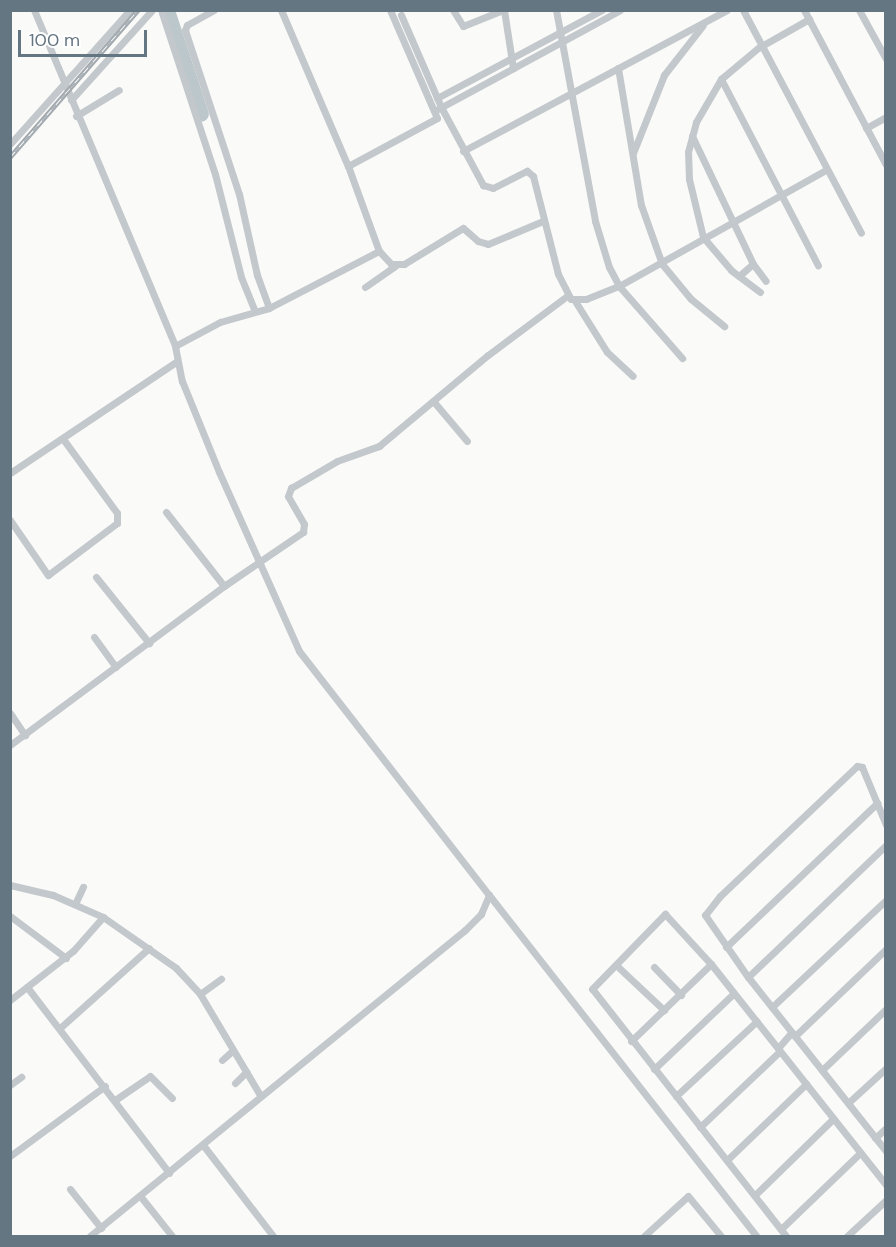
<!DOCTYPE html>
<style>
body{margin:0}
#map{position:relative;width:896px;height:1247px;overflow:hidden;background:#fafaf8;font-family:"DM Sans",sans-serif}
div>[style]{position:absolute}
.river>*{height:15px;margin:-7.5px;padding:0 7.5px;transform-origin:7.5px;border-radius:7.5px;background:#bbc7cb}
.minor>*{height:7px;margin:-3.5px;padding:0 3.5px;transform-origin:3.5px;border-radius:3.5px;background:#c3c8cc}
.rail>*{height:4.5px;margin-top:-2.25px;transform-origin:0;background:repeating-linear-gradient(90deg,#fff 0 7px,#a2aab0 0 14px);box-sizing:border-box;border-block:2px solid #a2aab0}
span{translate:-50% -50%;white-space:nowrap;text-align:center;line-height:1.15;-webkit-text-stroke:6px #fff;paint-order:stroke}
.frame{position:absolute;inset:0;border:12px solid #657683;pointer-events:none}
.scale{position:absolute;left:18px;top:30px;width:129px;height:27px;box-sizing:border-box;border:3px solid #657683;border-top:0;padding-left:8px;font-size:18px;line-height:21px;white-space:nowrap;color:#657683;-webkit-text-stroke:4px #fff;paint-order:stroke}
</style>
<div id="map">
<div class="river">
<i style="left:167px;top:10px;width:109px;rotate:71.9deg"></i>
</div>
<div class="minor">
<i style="left:34px;top:10px;width:364px;rotate:67.2deg"></i>
<i style="left:175px;top:346px;width:36px;rotate:79deg"></i>
<i style="left:182px;top:381px;width:98px;rotate:67.9deg"></i>
<i style="left:219px;top:472px;width:196px;rotate:65.9deg"></i>
<i style="left:299px;top:651px;width:309px;rotate:52.1deg"></i>
<i style="left:489px;top:895px;width:21px;rotate:113deg"></i>
<i style="left:481px;top:914px;width:23px;rotate:135deg"></i>
<i style="left:465px;top:930px;width:484px;rotate:140.8deg"></i>
<i style="left:161px;top:10px;width:173px;rotate:71.8deg"></i>
<i style="left:215px;top:174px;width:106px;rotate:75.8deg"></i>
<i style="left:241px;top:277px;width:37px;rotate:68deg"></i>
<i style="left:214px;top:10px;width:31px;rotate:151deg"></i>
<i style="left:187px;top:25px;width:5px;rotate:112deg"></i>
<i style="left:185px;top:30px;width:173px;rotate:71.8deg"></i>
<i style="left:239px;top:194px;width:83px;rotate:77.5deg"></i>
<i style="left:257px;top:275px;width:35px;rotate:70deg"></i>
<i style="left:281px;top:10px;width:170px;rotate:66.8deg"></i>
<i style="left:348px;top:166px;width:90px;rotate:70deg"></i>
<i style="left:379px;top:251px;width:18px;rotate:47deg"></i>
<i style="left:391px;top:264px;width:13px"></i>
<i style="left:404px;top:264px;width:69px;rotate:-31.4deg"></i>
<i style="left:463px;top:228px;width:20px;rotate:41deg"></i>
<i style="left:478px;top:241px;width:10px;rotate:17deg"></i>
<i style="left:488px;top:244px;width:60px;rotate:-22.7deg"></i>
<i style="left:453px;top:10px;width:19px;rotate:58deg"></i>
<i style="left:463px;top:26px;width:43px;rotate:-21.8deg"></i>
<i style="left:504px;top:10px;width:59px;rotate:81.2deg"></i>
<i style="left:556px;top:10px;width:215px;rotate:79.5deg"></i>
<i style="left:595px;top:221px;width:48px;rotate:73.1deg"></i>
<i style="left:609px;top:267px;width:21px;rotate:62deg"></i>
<i style="left:619px;top:286px;width:96px;rotate:48.8deg"></i>
<i style="left:743px;top:10px;width:252px;rotate:62.1deg"></i>
<i style="left:804px;top:10px;width:175px;rotate:62.1deg"></i>
<i style="left:859px;top:10px;width:56px;rotate:61.1deg"></i>
<i style="left:401px;top:15px;width:100px;rotate:66.5deg"></i>
<i style="left:441px;top:107px;width:89px;rotate:61.7deg"></i>
<i style="left:483px;top:185px;width:10px;rotate:17deg"></i>
<i style="left:493px;top:188px;width:38px;rotate:-27deg"></i>
<i style="left:527px;top:171px;width:8px;rotate:40deg"></i>
<i style="left:533px;top:176px;width:101px;rotate:75.7deg"></i>
<i style="left:558px;top:274px;width:28px;rotate:63deg"></i>
<i style="left:571px;top:299px;width:15px"></i>
<i style="left:586px;top:299px;width:35px;rotate:-22deg"></i>
<i style="left:619px;top:286px;width:237px;rotate:-29.3deg"></i>
<i style="left:618px;top:68px;width:139px;rotate:80.5deg"></i>
<i style="left:641px;top:205px;width:63px;rotate:70.4deg"></i>
<i style="left:662px;top:264px;width:45px;rotate:50.4deg"></i>
<i style="left:691px;top:299px;width:43px;rotate:39.3deg"></i>
<i style="left:721px;top:79px;width:210px;rotate:62.5deg"></i>
<i style="left:437px;top:98px;width:187px;rotate:-28.1deg"></i>
<i style="left:71px;top:100px;width:121px;rotate:-48deg"></i>
<i style="left:438px;top:109px;width:207px;rotate:-28.5deg"></i>
<i style="left:76px;top:116px;width:50px;rotate:-31.2deg"></i>
<i style="left:866px;top:128px;width:23px;rotate:-29deg"></i>
<i style="left:692px;top:136px;width:142px;rotate:64.5deg"></i>
<i style="left:753px;top:264px;width:21px;rotate:53deg"></i>
<i style="left:10px;top:144px;width:180px;rotate:-48.2deg"></i>
<i style="left:463px;top:151px;width:299px;rotate:-28.1deg"></i>
<i style="left:633px;top:153px;width:84px;rotate:-68.3deg"></i>
<i style="left:664px;top:75px;width:63px;rotate:-52deg"></i>
<i style="left:348px;top:166px;width:101px;rotate:-28.3deg"></i>
<i style="left:437px;top:118px;width:118px;rotate:-113.5deg"></i>
<i style="left:739px;top:276px;width:18px;rotate:-41deg"></i>
<i style="left:365px;top:287px;width:37px;rotate:-35deg"></i>
<i style="left:760px;top:292px;width:36px;rotate:-143deg"></i>
<i style="left:731px;top:270px;width:43px;rotate:-130.3deg"></i>
<i style="left:703px;top:237px;width:60px;rotate:-103.6deg"></i>
<i style="left:689px;top:179px;width:27px;rotate:-92deg"></i>
<i style="left:688px;top:152px;width:31px;rotate:-75deg"></i>
<i style="left:696px;top:122px;width:50px;rotate:-59.8deg"></i>
<i style="left:721px;top:79px;width:48px;rotate:-40deg"></i>
<i style="left:758px;top:48px;width:59px;rotate:-29.6deg"></i>
<i style="left:575px;top:301px;width:60px;rotate:57.9deg"></i>
<i style="left:607px;top:352px;width:35px;rotate:43deg"></i>
<i style="left:175px;top:346px;width:51px;rotate:-28.1deg"></i>
<i style="left:220px;top:322px;width:51px;rotate:-15.9deg"></i>
<i style="left:269px;top:308px;width:124px;rotate:-27.4deg"></i>
<i style="left:434px;top:402px;width:51px;rotate:49.8deg"></i>
<i style="left:10px;top:473px;width:200px;rotate:-33.8deg"></i>
<i style="left:166px;top:512px;width:94px;rotate:51.9deg"></i>
<i style="left:10px;top:520px;width:67px;rotate:55.4deg"></i>
<i style="left:48px;top:575px;width:86px;rotate:-37deg"></i>
<i style="left:117px;top:523px;width:10px;rotate:-90deg"></i>
<i style="left:117px;top:513px;width:92px;rotate:-126.1deg"></i>
<i style="left:96px;top:577px;width:85px;rotate:51.2deg"></i>
<i style="left:94px;top:637px;width:37px;rotate:54deg"></i>
<i style="left:10px;top:713px;width:27px;rotate:56deg"></i>
<i style="left:10px;top:745px;width:267px;rotate:-36.6deg"></i>
<i style="left:224px;top:586px;width:96px;rotate:-34.4deg"></i>
<i style="left:303px;top:532px;width:8px;rotate:-83deg"></i>
<i style="left:304px;top:524px;width:32px;rotate:-120deg"></i>
<i style="left:288px;top:496px;width:9px;rotate:-69deg"></i>
<i style="left:291px;top:488px;width:53px;rotate:-30.4deg"></i>
<i style="left:337px;top:461px;width:45px;rotate:-19.7deg"></i>
<i style="left:379px;top:446px;width:142px;rotate:-39.9deg"></i>
<i style="left:488px;top:355px;width:99px;rotate:-36.8deg"></i>
<i style="left:886px;top:825px;width:63px;rotate:-112.5deg"></i>
<i style="left:862px;top:767px;width:5px;rotate:-169deg"></i>
<i style="left:857px;top:766px;width:189px;rotate:136.5deg"></i>
<i style="left:720px;top:896px;width:24px;rotate:128deg"></i>
<i style="left:705px;top:915px;width:75px;rotate:55.3deg"></i>
<i style="left:748px;top:977px;width:222px;rotate:51.6deg"></i>
<i style="left:10px;top:885px;width:44px;rotate:13.1deg"></i>
<i style="left:53px;top:895px;width:55px;rotate:23.7deg"></i>
<i style="left:103px;top:917px;width:89px;rotate:34.9deg"></i>
<i style="left:176px;top:968px;width:35px;rotate:47deg"></i>
<i style="left:200px;top:994px;width:117px;rotate:59.3deg"></i>
<i style="left:489px;top:895px;width:433px;rotate:51.9deg"></i>
<i style="left:75px;top:904px;width:19px;rotate:-65deg"></i>
<i style="left:10px;top:916px;width:70px;rotate:36.9deg"></i>
<i style="left:726px;top:947px;width:209px;rotate:-43.6deg"></i>
<i style="left:616px;top:965px;width:66px;rotate:43.2deg"></i>
<i style="left:654px;top:967px;width:39px;rotate:46deg"></i>
<i style="left:748px;top:977px;width:191px;rotate:-43.7deg"></i>
<i style="left:27px;top:987px;width:234px;rotate:52.6deg"></i>
<i style="left:200px;top:994px;width:26px;rotate:-36deg"></i>
<i style="left:10px;top:1000px;width:80px;rotate:-37.9deg"></i>
<i style="left:73px;top:951px;width:45px;rotate:-48.6deg"></i>
<i style="left:772px;top:1007px;width:156px;rotate:-43.2deg"></i>
<i style="left:61px;top:1027px;width:118px;rotate:-41.9deg"></i>
<i style="left:795px;top:1036px;width:126px;rotate:-43.7deg"></i>
<i style="left:631px;top:1041px;width:111px;rotate:-43.9deg"></i>
<i style="left:778px;top:1048px;width:21px;rotate:-49deg"></i>
<i style="left:222px;top:1060px;width:13px;rotate:-42deg"></i>
<i style="left:654px;top:1069px;width:110px;rotate:-43.5deg"></i>
<i style="left:822px;top:1070px;width:88px;rotate:-43.6deg"></i>
<i style="left:235px;top:1083px;width:16px;rotate:-45deg"></i>
<i style="left:10px;top:1085px;width:14px;rotate:-36deg"></i>
<i style="left:676px;top:1096px;width:110px;rotate:-42.8deg"></i>
<i style="left:115px;top:1100px;width:42px;rotate:-34.4deg"></i>
<i style="left:150px;top:1076px;width:31px;rotate:45deg"></i>
<i style="left:848px;top:1103px;width:52px;rotate:-42.6deg"></i>
<i style="left:700px;top:1127px;width:110px;rotate:-43.5deg"></i>
<i style="left:875px;top:1138px;width:15px;rotate:-42deg"></i>
<i style="left:203px;top:1145px;width:115px;rotate:52.4deg"></i>
<i style="left:10px;top:1156px;width:118px;rotate:-36.4deg"></i>
<i style="left:727px;top:1160px;width:110px;rotate:-43.9deg"></i>
<i style="left:70px;top:1189px;width:50px;rotate:51.5deg"></i>
<i style="left:755px;top:1195px;width:109px;rotate:-44.3deg"></i>
<i style="left:141px;top:1197px;width:50px;rotate:51.5deg"></i>
<i style="left:781px;top:1229px;width:110px;rotate:-43.9deg"></i>
<i style="left:644px;top:1236px;width:59px;rotate:-42.3deg"></i>
<i style="left:688px;top:1196px;width:52px;rotate:50.5deg"></i>
<i style="left:786px;top:1236px;width:314px;rotate:-128.1deg"></i>
<i style="left:592px;top:989px;width:105px;rotate:-45.8deg"></i>
<i style="left:665px;top:914px;width:68px;rotate:47.4deg"></i>
<i style="left:711px;top:964px;width:282px;rotate:51.6deg"></i>
<i style="left:847px;top:1236px;width:53px;rotate:-42.7deg"></i>
</div>
<div class="rail">
<i style="left:10px;top:157px;width:195px;rotate:-49deg"></i>
</div>
<div class="frame"></div>
<div class="scale">100 m</div>
</div>
